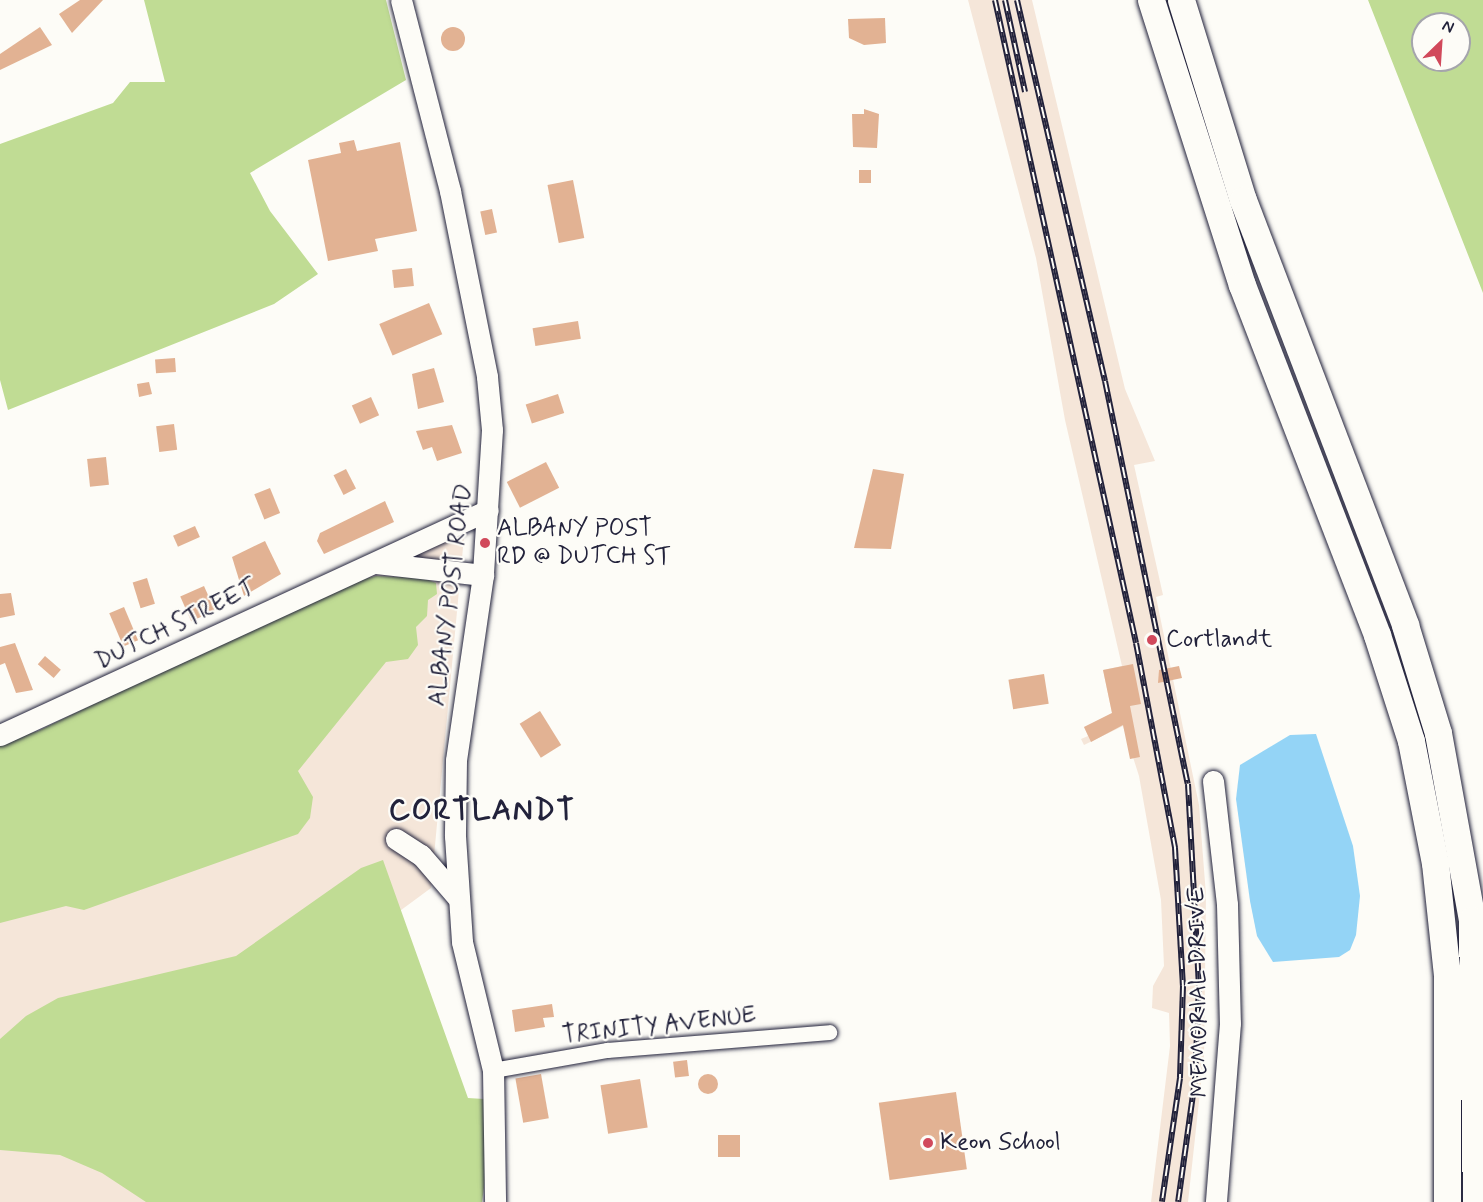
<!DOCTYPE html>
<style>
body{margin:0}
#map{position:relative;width:1483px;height:1202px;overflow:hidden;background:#fdfcf7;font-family:Mynerve,sans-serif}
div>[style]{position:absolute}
.built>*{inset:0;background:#f5e6d9}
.green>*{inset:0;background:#c0dc94}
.water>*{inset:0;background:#94d4f6}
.building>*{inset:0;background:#e2b293;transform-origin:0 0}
.round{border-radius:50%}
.roads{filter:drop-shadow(0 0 2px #22223b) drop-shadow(0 0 2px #22223b)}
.street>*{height:15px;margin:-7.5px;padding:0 7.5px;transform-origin:7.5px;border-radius:7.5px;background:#fdfcf7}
.secondary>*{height:21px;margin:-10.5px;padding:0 10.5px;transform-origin:10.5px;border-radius:10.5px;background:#fdfcf7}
.highway>*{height:27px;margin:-13.5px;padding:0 13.5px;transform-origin:13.5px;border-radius:13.5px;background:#fdfcf7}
.rail>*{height:6px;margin-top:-3px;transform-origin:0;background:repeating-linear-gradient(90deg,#fdfcf7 0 11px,#22223b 0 22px);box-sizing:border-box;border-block:2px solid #22223b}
.dots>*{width:16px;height:16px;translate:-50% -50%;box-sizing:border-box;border:3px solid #fdfcf7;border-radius:50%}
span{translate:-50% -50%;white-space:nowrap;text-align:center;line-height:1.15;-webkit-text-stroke:4.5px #fdfcf7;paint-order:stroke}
.poi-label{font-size:24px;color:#22223b}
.left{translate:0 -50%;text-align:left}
.street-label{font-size:24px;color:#22223b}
.district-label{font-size:30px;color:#22223b;font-weight:700;letter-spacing:1.5px}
.north{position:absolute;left:1411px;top:12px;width:60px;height:60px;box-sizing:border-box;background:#fdfcf7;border:2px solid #a5a5ac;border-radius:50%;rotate:25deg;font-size:16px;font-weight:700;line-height:24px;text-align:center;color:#22223b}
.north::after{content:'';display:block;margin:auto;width:21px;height:27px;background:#d1495b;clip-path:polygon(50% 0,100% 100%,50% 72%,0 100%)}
</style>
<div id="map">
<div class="built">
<i style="clip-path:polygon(968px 0,1032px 0,1125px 389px,1155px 461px,1134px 465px,1163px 595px,1156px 597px,1199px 805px,1206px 895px,1204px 1056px,1188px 1202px,1151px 1202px,1170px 1046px,1169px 1013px,1152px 1008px,1153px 986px,1164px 966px,1161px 900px,1139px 776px,1123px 726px,1084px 745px,1081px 739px,1088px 736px,1084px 727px,1112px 713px,1103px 670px,1122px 666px,1065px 420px,1036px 258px)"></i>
<i style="clip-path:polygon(464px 537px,431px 888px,317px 972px,234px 1202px,0 1202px,0 751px,439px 539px)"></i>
</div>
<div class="green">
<i style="clip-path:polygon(144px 0,386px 0,406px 80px,250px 173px,270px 211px,318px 274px,274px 304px,8px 410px,0 380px,0 144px,113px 103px,130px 82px,165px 82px)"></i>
<i style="clip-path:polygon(evenodd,1368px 0,1483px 0,1483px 293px,1368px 0,1423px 24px,1459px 24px,1459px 60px,1423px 60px,1423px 24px)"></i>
<i style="clip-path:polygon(376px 576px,423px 578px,436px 583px,437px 594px,428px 600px,427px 616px,416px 627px,418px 645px,408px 659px,386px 662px,298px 771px,313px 797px,310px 818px,298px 834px,84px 910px,66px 906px,0 923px,0 742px,38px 731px,340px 585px)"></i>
<i style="clip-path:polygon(383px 860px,468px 1098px,484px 1099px,489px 1152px,482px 1202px,146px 1202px,102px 1173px,60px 1155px,0 1150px,0 1039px,26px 1016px,58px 998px,236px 956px,361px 868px)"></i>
</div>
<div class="water">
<i style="clip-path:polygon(1316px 734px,1353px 846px,1360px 896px,1356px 935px,1350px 950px,1339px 957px,1273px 962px,1257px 936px,1250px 901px,1236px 799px,1240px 765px,1290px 735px)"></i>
</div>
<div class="building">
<i style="clip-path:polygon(80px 0,103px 0,72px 33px,59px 14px)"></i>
<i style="clip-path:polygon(885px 18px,886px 43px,864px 45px,849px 38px,848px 19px)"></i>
<i class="round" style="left:441px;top:27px;width:24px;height:24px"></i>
<i style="clip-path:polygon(40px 27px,52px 45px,0 70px,0 54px)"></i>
<i style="clip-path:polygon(864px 109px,879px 114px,877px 148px,853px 147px,852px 114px,864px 114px)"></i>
<i style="clip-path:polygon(354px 140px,357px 151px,400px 142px,417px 231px,375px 239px,378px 251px,328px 261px,308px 160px,341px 153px,339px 143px)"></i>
<i style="left:859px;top:170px;width:12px;height:13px"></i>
<i style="left:573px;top:180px;width:59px;height:26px;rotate:79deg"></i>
<i style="left:492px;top:209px;width:24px;height:12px;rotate:78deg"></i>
<i style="left:412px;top:268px;width:18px;height:20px;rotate:84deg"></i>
<i style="left:429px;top:303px;width:34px;height:54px;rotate:67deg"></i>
<i style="left:578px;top:321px;width:18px;height:46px;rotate:81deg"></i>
<i style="left:175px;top:358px;width:14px;height:20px;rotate:86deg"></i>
<i style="clip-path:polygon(434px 368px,444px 402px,418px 409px,412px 374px)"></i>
<i style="clip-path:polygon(149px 382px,152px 394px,139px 397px,137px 384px)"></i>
<i style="left:558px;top:394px;width:20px;height:34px;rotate:72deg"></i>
<i style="left:371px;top:397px;width:20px;height:21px;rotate:66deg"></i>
<i style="left:174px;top:424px;width:26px;height:18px;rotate:83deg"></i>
<i style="clip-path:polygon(452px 425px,462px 453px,437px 461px,432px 447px,423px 450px,416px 431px)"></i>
<i style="left:106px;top:457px;width:28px;height:19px;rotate:84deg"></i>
<i style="left:546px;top:462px;width:29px;height:44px;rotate:63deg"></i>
<i style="left:346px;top:469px;width:22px;height:14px;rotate:63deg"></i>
<i style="clip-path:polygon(873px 469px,904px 474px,891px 549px,854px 548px)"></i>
<i style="left:270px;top:488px;width:27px;height:17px;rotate:68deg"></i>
<i style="clip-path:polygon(385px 501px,394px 522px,324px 554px,317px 541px,320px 533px)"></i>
<i style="left:195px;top:526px;width:12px;height:24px;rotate:66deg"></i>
<i style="clip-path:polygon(265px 541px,281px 574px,244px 596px,232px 557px)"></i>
<i style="left:147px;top:578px;width:27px;height:15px;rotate:73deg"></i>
<i style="left:204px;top:586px;width:27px;height:26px;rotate:66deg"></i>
<i style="clip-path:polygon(11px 593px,15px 615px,0 618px,0 594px)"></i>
<i style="left:124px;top:607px;width:36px;height:16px;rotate:67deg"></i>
<i style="clip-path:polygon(15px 643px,33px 690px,16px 693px,5px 663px,0 665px,0 647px)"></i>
<i style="left:45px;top:656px;width:21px;height:11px;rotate:41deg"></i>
<i style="clip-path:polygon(1133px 664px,1141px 704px,1130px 706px,1140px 757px,1130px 759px,1123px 725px,1091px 742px,1084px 727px,1112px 713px,1103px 670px)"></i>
<i style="clip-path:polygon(1179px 666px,1182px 678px,1158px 683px,1159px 670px)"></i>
<i style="left:1044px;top:674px;width:30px;height:36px;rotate:81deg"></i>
<i style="left:540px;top:711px;width:40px;height:24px;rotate:58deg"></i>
<i style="clip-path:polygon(552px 1004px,554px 1017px,543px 1018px,545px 1027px,515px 1032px,512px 1010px)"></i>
<i style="left:687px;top:1060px;width:16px;height:14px;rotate:83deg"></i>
<i class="round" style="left:698px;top:1074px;width:20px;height:20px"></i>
<i style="left:541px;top:1074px;width:45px;height:26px;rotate:80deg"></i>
<i style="left:640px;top:1079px;width:49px;height:40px;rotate:81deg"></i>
<i style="left:956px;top:1092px;width:78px;height:78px;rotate:82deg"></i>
<i style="left:718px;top:1135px;width:22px;height:22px"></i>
</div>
<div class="roads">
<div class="street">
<i style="left:493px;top:1070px;width:116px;rotate:-10deg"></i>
<i style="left:607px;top:1050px;width:223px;rotate:-4.6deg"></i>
</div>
<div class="secondary">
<i style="left:401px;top:0;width:197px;rotate:75.6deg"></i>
<i style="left:450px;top:191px;width:190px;rotate:78.7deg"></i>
<i style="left:487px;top:377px;width:53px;rotate:84.6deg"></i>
<i style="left:492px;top:430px;width:145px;rotate:93.6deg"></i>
<i style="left:483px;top:575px;width:187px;rotate:98.3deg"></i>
<i style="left:456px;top:760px;width:76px;rotate:90.8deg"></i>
<i style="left:455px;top:836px;width:106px;rotate:86.2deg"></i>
<i style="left:462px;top:942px;width:132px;rotate:76.4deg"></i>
<i style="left:493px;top:1070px;width:132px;rotate:89.1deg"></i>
<i style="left:376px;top:563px;width:108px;rotate:6.4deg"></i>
<i style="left:0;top:735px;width:537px;rotate:-24.75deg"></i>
<i style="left:1213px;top:781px;width:124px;rotate:83.5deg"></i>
<i style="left:1227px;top:904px;width:119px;rotate:88.6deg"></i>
<i style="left:1230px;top:1023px;width:180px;rotate:94.5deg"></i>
<i style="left:396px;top:839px;width:30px;rotate:33deg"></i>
<i style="left:421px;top:855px;width:57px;rotate:49.3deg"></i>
</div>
<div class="highway">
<i style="left:1151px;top:0;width:299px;rotate:72.3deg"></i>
<i style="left:1242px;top:285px;width:375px;rotate:68.9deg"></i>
<i style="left:1377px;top:635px;width:111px;rotate:72.2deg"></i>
<i style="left:1411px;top:741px;width:124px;rotate:78.9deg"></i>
<i style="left:1435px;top:863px;width:114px;rotate:83.9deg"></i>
<i style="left:1447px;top:976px;width:226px;rotate:90deg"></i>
<i style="left:1181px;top:0;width:209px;rotate:72.8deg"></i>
<i style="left:1243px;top:200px;width:455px;rotate:69.1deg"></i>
<i style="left:1405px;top:625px;width:113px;rotate:73deg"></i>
<i style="left:1438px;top:733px;width:190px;rotate:79.7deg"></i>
<i style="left:1472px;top:920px;width:282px;rotate:89.2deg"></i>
</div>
</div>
<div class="rail">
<i style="left:995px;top:0;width:658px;rotate:77.63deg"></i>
<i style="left:1136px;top:643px;width:209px;rotate:79.2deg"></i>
<i style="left:1175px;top:848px;width:138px;rotate:86.7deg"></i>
<i style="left:1183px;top:986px;width:92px;rotate:91.9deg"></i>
<i style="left:1180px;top:1078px;width:125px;rotate:98.3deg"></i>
<i style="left:1005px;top:0;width:94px;rotate:77.7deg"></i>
<i style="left:1017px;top:0;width:391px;rotate:77deg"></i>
<i style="left:1105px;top:381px;width:411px;rotate:78.4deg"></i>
<i style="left:1188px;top:784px;width:202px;rotate:86.9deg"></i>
<i style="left:1199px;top:986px;width:94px;rotate:92.4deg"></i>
<i style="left:1195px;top:1080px;width:123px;rotate:97.9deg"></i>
</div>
<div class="dots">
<i style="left:485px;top:543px;background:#d1495b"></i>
<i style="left:1152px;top:640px;background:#d1495b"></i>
<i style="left:928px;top:1143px;background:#d1495b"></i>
</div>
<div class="poi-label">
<span class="left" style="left:497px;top:543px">ALBANY POST<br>RD @ DUTCH ST</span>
<span class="left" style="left:1166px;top:640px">Cortlandt</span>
<span class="left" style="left:940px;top:1143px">Keon School</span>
</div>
<div class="street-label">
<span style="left:451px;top:595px;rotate:-83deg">ALBANY POST ROAD</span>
<span style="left:176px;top:625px;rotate:-26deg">DUTCH STREET</span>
<span style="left:1199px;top:992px;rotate:-91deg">MEMORIAL DRIVE</span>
<span style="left:659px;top:1026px;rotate:-6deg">TRINITY AVENUE</span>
</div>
<div class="district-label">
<span style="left:482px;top:811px">CORTLANDT</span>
</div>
<div class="north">N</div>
</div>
